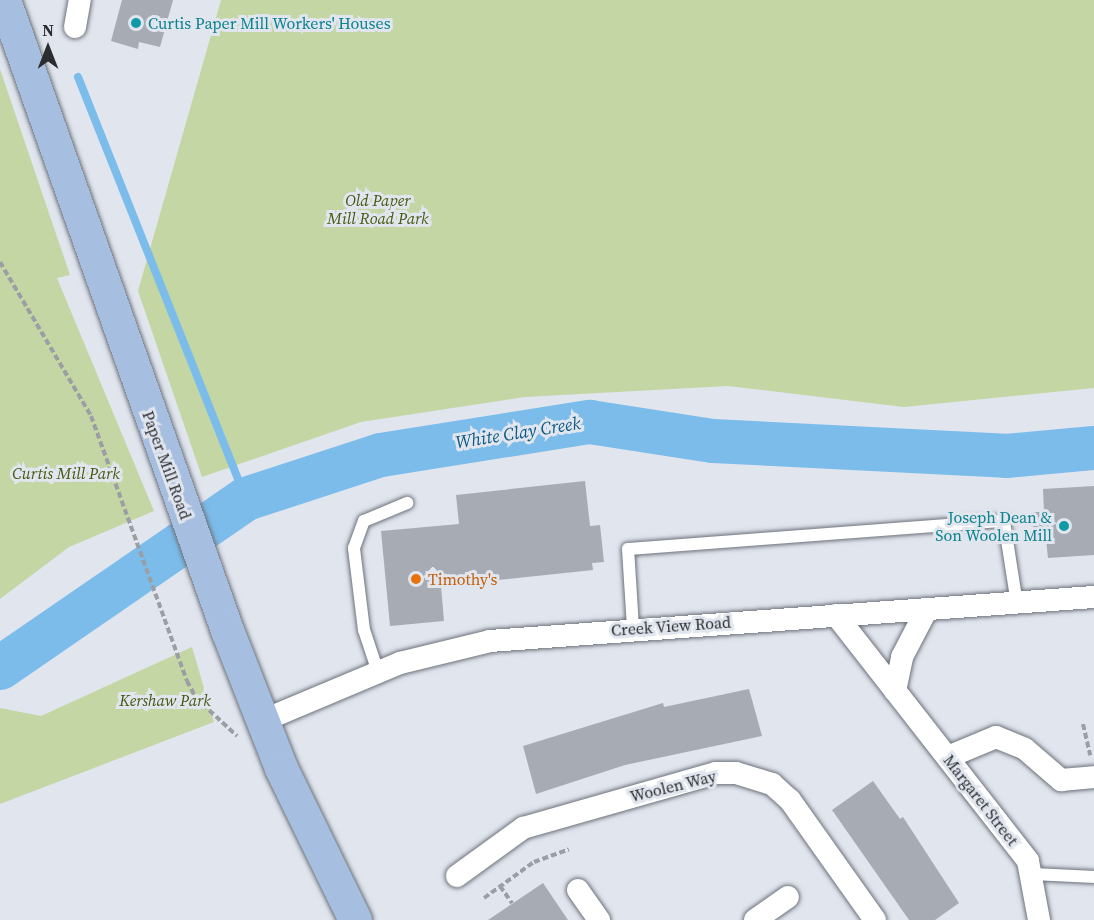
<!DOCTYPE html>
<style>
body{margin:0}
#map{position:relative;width:1094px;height:920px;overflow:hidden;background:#e0e5ee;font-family:"Source Serif 4",serif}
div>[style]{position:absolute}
.green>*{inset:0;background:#c4d6a4}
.stream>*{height:8px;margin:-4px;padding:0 4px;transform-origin:4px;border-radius:4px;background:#7cbcea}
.river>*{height:44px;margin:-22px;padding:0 22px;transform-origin:22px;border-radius:22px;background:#7cbcea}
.building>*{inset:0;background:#a6abb4}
.path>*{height:4px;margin-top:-2px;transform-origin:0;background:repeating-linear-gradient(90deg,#9b9ea5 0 6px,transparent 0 9px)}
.roads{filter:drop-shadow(0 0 2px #6d727a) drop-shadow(0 0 2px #6d727a)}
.service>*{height:12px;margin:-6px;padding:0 6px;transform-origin:6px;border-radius:6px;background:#fff}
.minor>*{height:22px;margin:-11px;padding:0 11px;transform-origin:11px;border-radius:11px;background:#fff}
.primary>*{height:33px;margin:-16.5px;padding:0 16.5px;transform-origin:16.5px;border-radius:16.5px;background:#a6bfe0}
.dots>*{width:16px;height:16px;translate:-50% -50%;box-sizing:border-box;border:3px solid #e0e5ee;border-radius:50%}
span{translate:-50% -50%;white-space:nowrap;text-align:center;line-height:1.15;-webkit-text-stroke:6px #e0e5ee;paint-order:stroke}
.culture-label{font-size:16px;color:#0d838f}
.left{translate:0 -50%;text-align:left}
.right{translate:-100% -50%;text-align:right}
.park-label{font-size:16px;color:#465a10;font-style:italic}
.street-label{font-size:16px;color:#2b2d30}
.food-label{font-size:16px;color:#c56008}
.water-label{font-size:18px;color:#0e5a86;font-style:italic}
.north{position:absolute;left:18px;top:18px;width:60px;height:60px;-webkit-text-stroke:4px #e0e5ee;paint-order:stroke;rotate:0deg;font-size:16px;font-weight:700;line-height:24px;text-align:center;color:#2b2d30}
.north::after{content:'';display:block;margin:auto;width:21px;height:27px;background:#2b2d30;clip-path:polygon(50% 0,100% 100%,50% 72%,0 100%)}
</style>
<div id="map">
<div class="green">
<i style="clip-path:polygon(221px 0,1094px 0,1094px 388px,904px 407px,728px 386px,525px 397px,361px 422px,202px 477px,138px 291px)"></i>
<i style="clip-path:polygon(0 69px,70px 275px,57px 278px,154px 511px,69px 547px,0 599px)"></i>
<i style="clip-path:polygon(192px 647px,214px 722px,0 804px,0 708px,41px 716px)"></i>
</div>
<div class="stream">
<i style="left:78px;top:77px;width:454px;rotate:68.3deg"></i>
</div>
<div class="river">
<i style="left:0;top:668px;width:298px;rotate:-34.5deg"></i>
<i style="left:246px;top:499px;width:142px;rotate:-18.1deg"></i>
<i style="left:381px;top:455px;width:212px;rotate:-9deg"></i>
<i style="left:590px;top:422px;width:124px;rotate:8.8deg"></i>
<i style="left:713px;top:441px;width:293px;rotate:2.9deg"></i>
<i style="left:1006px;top:456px;width:88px;rotate:-5.2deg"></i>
</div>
<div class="building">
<i style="clip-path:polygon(122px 0,173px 0,160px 47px,139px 42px,138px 49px,111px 41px)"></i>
<i style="clip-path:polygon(585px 481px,590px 526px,600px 525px,604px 562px,592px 563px,593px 570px,441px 586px,444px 621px,390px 626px,381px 531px,459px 524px,456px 495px)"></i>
<i style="clip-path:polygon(1094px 486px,1094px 555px,1048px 558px,1046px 539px,1034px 540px,1032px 512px,1044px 512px,1043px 489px)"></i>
<i style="clip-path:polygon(749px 689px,762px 736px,625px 765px,536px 794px,523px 746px,663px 703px,664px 707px)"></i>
<i style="clip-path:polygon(873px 781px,900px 819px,903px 817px,959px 903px,935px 920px,909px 920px,832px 810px)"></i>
<i style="clip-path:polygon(543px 883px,568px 920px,488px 920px)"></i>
</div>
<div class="path">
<i style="left:0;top:262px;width:179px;rotate:59.4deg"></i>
<i style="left:91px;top:416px;width:282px;rotate:70.1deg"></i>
<i style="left:187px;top:681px;width:19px;rotate:62deg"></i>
<i style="left:196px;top:698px;width:56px;rotate:42.8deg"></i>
<i style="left:1083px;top:724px;width:32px;rotate:77deg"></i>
<i style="left:500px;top:886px;width:21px;rotate:55deg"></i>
<i style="left:484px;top:898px;width:62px;rotate:-35.8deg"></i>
<i style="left:534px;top:862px;width:37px;rotate:-20deg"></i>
</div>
<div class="roads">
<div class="service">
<i style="left:633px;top:628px;width:79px;rotate:-93.6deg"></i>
<i style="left:628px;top:549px;width:377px;rotate:-4.3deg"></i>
<i style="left:1004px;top:521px;width:84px;rotate:81.1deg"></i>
<i style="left:378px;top:672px;width:44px;rotate:-108.4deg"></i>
<i style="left:364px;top:630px;width:83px;rotate:-97deg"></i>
<i style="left:354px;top:548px;width:29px;rotate:-70deg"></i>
<i style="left:364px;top:521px;width:47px;rotate:-22.7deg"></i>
<i style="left:1034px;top:874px;width:60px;rotate:2.9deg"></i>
</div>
<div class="minor">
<i style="left:75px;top:27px;width:27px;rotate:-80deg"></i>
<i style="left:836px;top:615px;width:312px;rotate:52deg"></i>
<i style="left:1028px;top:861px;width:60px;rotate:79.4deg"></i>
<i style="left:895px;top:691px;width:35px;rotate:-78deg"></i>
<i style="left:902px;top:657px;width:54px;rotate:-62.5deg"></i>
<i style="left:262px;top:721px;width:150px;rotate:-22.8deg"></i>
<i style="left:400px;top:663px;width:93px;rotate:-13.7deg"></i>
<i style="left:490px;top:641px;width:606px;rotate:-4.17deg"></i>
<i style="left:948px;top:757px;width:52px;rotate:-22.6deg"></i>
<i style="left:996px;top:737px;width:31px;rotate:22deg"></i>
<i style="left:1025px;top:749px;width:48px;rotate:40.7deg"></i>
<i style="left:1061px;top:780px;width:33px;rotate:-5deg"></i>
<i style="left:457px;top:876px;width:82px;rotate:-36deg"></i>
<i style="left:523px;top:828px;width:201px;rotate:-15.9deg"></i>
<i style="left:716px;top:773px;width:20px"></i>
<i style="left:736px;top:773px;width:38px;rotate:17deg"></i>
<i style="left:772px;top:784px;width:24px;rotate:42deg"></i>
<i style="left:790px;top:800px;width:147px;rotate:54.7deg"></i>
<i style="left:578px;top:890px;width:37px;rotate:55deg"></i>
<i style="left:755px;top:920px;width:40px;rotate:-34.9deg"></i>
</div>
<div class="primary">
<i style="left:4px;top:0;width:668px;rotate:70.51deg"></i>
<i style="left:227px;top:630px;width:148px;rotate:68.6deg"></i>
<i style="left:281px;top:768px;width:169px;rotate:64deg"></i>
</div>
</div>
<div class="dots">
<i style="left:136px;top:23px;background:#0f9aa8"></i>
<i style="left:1064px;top:526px;background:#0f9aa8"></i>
<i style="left:416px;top:579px;background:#e8710a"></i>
</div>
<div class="culture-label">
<span class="left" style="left:148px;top:23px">Curtis Paper Mill Workers' Houses</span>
<span class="right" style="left:1052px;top:526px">Joseph Dean &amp;<br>Son Woolen Mill</span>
</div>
<div class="park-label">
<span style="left:378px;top:209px">Old Paper<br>Mill Road Park</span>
<span style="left:66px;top:473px">Curtis Mill Park</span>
<span style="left:165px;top:700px">Kershaw Park</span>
</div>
<div class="street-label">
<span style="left:167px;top:465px;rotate:70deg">Paper Mill Road</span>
<span style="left:671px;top:626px;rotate:-4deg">Creek View Road</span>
<span style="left:673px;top:786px;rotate:-14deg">Woolen Way</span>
<span style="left:981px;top:800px;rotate:52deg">Margaret Street</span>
</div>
<div class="food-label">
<span class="left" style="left:428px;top:579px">Timothy's</span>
</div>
<div class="water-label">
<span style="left:518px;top:433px;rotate:-9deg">White Clay Creek</span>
</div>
<div class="north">N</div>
</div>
